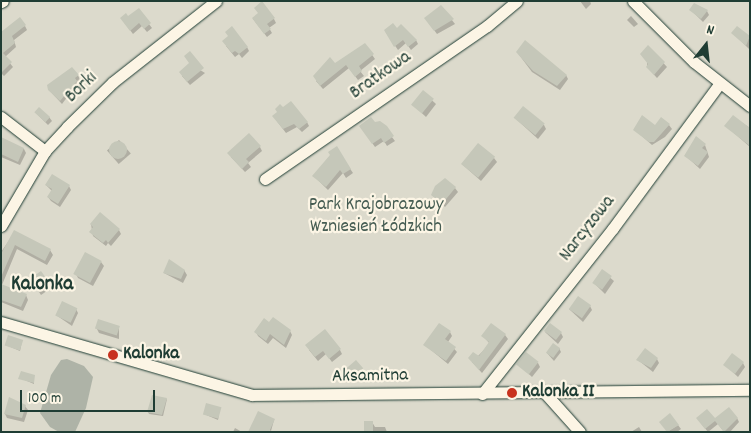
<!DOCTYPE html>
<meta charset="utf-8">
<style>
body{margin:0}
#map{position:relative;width:751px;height:433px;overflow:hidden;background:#fcf5e5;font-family:Dekko,sans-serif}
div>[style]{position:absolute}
.green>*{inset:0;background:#dcdacc;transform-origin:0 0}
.water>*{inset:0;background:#aeb3a7}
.shadow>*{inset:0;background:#0003;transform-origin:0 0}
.building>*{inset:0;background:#c5c7b9;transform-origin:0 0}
.round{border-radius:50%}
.roads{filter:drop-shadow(0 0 1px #1f3d34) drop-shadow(0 0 1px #1f3d34)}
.minor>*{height:11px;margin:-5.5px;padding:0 5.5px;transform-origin:5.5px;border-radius:5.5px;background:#fcf5e5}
.dots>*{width:14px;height:14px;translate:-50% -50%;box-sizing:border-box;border:2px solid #fcf5e5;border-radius:50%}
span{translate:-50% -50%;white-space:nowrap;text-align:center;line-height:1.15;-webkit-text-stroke:4.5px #fcf5e5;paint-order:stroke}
.street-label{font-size:19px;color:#1f3d34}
.park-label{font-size:19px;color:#455c52}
.poi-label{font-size:19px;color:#1f3d34;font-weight:700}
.left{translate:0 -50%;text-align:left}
.quarter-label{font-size:21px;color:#1f3d34;font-weight:700}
.frame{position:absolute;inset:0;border:2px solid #1f3d34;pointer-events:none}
.north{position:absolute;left:681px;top:20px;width:50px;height:50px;-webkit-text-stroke:4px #fcf5e5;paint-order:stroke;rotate:16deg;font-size:14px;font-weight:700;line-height:20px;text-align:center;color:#1f3d34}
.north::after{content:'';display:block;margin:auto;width:18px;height:22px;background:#1f3d34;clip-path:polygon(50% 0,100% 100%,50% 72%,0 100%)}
.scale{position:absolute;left:20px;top:390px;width:135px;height:22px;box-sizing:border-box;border:2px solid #1f3d34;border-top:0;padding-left:6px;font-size:15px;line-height:18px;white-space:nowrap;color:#1f3d34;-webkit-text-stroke:4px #fcf5e5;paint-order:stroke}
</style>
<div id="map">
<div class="green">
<i style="left:1px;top:1px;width:749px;height:431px"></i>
</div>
<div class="water">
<i style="clip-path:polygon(67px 359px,84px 366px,93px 377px,86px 408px,75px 432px,59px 432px,50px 427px,40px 413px,51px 375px,61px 360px)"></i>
</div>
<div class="shadow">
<i style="clip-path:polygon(580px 1px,590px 1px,591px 4px,586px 9px)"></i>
<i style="clip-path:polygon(441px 6px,455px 24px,437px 34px,428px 22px)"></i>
<i style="clip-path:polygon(138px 10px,152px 28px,147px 32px,142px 26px,133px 34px,124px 22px)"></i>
<i style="clip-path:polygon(691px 10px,707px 11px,709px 15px,703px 22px)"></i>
<i style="clip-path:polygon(631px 16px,638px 24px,634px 27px,627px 20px)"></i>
<i style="clip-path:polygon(253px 19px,274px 19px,276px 23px,269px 28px,272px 33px,267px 37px)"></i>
<i style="clip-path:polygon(25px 26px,27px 30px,14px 40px,16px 47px,5px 57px,13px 67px,4px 76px,1px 73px,1px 34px)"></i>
<i style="clip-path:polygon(737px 28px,750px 38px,749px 49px,733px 33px)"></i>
<i style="clip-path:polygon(396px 29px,416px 40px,418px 44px,411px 50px,406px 43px,398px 50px,385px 31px)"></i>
<i style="clip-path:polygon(365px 45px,375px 59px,360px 71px,364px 76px,358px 80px,349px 68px,323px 89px,316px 81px)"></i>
<i style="clip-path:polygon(226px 46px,247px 47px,249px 51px,242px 58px,239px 54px,235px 57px)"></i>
<i style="clip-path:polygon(648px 46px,667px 67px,657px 78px,647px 67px)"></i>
<i style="clip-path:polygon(517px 52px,566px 75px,568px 79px,560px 90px,532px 72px)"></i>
<i style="clip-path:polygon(190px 64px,205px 73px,190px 85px,182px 76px)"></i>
<i style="clip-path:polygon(78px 75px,80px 80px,62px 104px,49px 90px)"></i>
<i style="clip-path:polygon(423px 92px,436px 104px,426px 117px,413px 105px)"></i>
<i style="clip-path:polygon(36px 113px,49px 117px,52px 121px,48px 125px)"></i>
<i style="clip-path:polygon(733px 117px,750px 128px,750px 147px,726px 126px)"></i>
<i style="clip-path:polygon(515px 118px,544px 125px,546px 129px,538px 139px)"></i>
<i style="clip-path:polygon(276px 120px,307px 122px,309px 126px,302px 132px,297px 127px,286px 133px)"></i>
<i style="clip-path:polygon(380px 122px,395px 141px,387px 146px,384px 141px,375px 147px,363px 130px)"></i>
<i style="clip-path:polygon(669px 125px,672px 129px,665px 137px,652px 145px,635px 130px)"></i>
<i style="clip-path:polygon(1px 138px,24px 149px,26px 153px,20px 165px,1px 157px)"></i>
<i style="left:119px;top:140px;width:18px;height:16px;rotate:49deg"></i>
<i style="clip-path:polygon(705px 145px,709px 157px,700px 169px,686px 156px)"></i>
<i style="clip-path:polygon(260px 147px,262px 151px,248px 163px,251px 167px,245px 172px,231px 157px)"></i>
<i style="clip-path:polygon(336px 148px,353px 173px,346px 178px,343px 173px,328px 190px,314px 176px)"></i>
<i style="clip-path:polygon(494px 158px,497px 162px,481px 181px,463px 165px)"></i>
<i style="clip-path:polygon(46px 185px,69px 186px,71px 190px,60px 207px,51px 201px,48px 197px,52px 191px)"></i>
<i style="clip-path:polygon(455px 188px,458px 192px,445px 207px,432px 195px)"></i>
<i style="clip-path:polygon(91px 224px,119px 230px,121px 234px,111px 246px,108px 243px,106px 246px,93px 236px)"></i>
<i style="clip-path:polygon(15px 232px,50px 250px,53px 255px,47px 265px,17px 249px,2px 285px,26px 295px,28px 300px,23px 311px,1px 302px,1px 252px)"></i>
<i style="clip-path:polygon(101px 262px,104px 266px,93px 286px,78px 278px,76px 274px)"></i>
<i style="clip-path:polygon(184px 270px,187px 275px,183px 283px,164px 273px)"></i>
<i style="clip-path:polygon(602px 271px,614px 281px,605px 294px,594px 283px)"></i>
<i style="clip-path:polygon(33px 283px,49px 285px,51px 288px,41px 295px)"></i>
<i style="clip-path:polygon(590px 306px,592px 310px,583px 322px,569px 309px)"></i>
<i style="clip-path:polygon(76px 309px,78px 313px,72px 326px,56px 315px)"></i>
<i style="clip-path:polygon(269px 323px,290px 331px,292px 335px,286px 348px,273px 338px,268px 344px,258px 336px,256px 332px)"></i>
<i style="clip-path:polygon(119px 327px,119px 339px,99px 333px,97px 329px)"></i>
<i style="clip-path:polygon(450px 332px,452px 336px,448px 342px,457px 352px,448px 364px,425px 345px)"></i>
<i style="clip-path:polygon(545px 332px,561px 333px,563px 337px,558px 344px)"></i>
<i style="clip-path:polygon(505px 335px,508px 339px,482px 373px,472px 362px,490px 344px,483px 336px)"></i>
<i style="clip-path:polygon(22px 341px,20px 351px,6px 345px)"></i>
<i style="clip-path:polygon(559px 348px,561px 352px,554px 361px,547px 353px)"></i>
<i style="clip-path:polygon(309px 350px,340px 350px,342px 354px,332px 362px,326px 354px,318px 361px)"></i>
<i style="clip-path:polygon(657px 359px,659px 363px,653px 372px,638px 360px)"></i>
<i style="clip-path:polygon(356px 361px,364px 373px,356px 379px,350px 372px)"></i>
<i style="clip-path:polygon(538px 363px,540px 367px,532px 377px,519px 365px)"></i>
<i style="clip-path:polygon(743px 363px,745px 367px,738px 377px,725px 365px)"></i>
<i style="clip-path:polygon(34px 376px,34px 384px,20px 378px)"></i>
<i style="clip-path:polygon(167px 399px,163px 416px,149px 414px,148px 412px)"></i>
<i style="clip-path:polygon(25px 406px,28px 410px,24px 422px,7px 418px,5px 414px)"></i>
<i style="clip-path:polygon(220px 408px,218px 420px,204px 414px)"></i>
<i style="clip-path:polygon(737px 418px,739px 422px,730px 432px,724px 432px,718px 424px,708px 432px,700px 422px)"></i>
<i style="clip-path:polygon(274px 420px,271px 431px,255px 423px)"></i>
<i style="clip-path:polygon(372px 422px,375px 427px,385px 427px,387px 432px,365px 432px)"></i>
<i style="clip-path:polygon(678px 425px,681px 429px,677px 432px,667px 432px)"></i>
<i style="clip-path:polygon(639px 427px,642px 432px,631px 432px)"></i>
<i style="clip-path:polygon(235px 428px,242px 432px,233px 432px)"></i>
</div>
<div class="building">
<i style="clip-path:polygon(262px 1px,275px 18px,267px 24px,271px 29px,264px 34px,252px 18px,258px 13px,254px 8px)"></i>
<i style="clip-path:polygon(694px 3px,708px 10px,701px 19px,689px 10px)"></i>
<i style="clip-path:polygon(441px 5px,454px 19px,434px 31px,424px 18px)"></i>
<i style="clip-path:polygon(139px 8px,151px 23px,144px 29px,139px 23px,130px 31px,120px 18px,126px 13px,128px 16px)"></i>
<i style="clip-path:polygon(20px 17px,26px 25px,12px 36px,15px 43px,3px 53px,12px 62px,1px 73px,1px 32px)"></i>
<i style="clip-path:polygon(393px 23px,397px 28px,401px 24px,417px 40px,408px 47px,403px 40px,394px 47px,384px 30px)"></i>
<i style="clip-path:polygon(232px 26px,248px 47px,239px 54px,235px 51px,232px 53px,222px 41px,228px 36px,225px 32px)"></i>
<i style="clip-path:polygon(737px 26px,750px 36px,746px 46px,731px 33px)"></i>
<i style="clip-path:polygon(525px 40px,567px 75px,557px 86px,533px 71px,516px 52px)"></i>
<i style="clip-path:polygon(365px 43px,374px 54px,359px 66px,362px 71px,355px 77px,346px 65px,320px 86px,313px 76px,330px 57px,335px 63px)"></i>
<i style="clip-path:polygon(648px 45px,665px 62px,654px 75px,646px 67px,648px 64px,640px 54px)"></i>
<i style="clip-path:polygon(190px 51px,204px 68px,187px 82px,179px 72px,189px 63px,184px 56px)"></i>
<i style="clip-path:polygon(72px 67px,79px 75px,75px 78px,77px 81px,60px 101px,48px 90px,47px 85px)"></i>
<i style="left:423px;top:90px;width:14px;height:19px;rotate:39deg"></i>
<i style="clip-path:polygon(291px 101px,308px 122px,299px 129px,294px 124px,283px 129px,272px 116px,277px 112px,275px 109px,280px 104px,283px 107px)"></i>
<i style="left:523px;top:106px;width:28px;height:15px;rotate:39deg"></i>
<i style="left:39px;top:107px;width:15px;height:7px;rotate:42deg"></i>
<i style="clip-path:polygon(642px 115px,655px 125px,661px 117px,670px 124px,654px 142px,649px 142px,633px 130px)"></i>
<i style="clip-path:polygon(733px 115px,750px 128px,750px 146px,724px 126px)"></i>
<i style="clip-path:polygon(371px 117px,375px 122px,380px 121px,387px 126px,394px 136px,384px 143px,381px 138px,372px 144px,359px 126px)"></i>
<i style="clip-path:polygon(249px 133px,261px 146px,246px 159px,249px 162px,242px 169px,227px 153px)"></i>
<i style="clip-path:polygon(696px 136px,706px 144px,702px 148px,708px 152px,698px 166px,684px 156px)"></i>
<i style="clip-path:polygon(1px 137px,24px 148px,18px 162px,1px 154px)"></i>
<i class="round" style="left:109px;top:141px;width:18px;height:18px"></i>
<i style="left:478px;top:143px;width:22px;height:27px;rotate:39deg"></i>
<i style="clip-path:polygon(337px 146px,351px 169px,343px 174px,340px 170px,326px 187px,312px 176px,330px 155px,328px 152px)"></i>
<i style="clip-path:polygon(52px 174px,70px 185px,58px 204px,47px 197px,52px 189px,45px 185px)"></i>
<i style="clip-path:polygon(445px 178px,456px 187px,442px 204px,431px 195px,435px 186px)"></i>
<i style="clip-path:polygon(100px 212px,120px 229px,108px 243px,106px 240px,103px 243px,89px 232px,93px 227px,90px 224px)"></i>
<i style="clip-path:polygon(14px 230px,51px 249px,45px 261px,15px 245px,1px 277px,1px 254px)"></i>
<i style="left:85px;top:252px;width:19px;height:25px;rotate:28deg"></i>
<i style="clip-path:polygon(169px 259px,185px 270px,181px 279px,163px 273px)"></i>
<i style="left:602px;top:269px;width:12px;height:17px;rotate:35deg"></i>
<i style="left:41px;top:271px;width:16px;height:14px;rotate:55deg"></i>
<i style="clip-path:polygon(1px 284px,27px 294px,21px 307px,1px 300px)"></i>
<i style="left:578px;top:296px;width:16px;height:16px;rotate:35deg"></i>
<i style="left:62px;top:301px;width:17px;height:16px;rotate:25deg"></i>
<i style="clip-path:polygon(273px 317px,291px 330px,284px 345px,270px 334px,266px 341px,254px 332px,264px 318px,269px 322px)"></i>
<i style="left:98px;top:319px;width:23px;height:10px;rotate:18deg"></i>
<i style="clip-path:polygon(439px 323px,451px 331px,445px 339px,456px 347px,446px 361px,423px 345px)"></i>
<i style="clip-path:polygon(491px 323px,506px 334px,479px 370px,468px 358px,473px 352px,479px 356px,489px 342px,481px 336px)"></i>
<i style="left:550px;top:323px;width:15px;height:10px;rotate:37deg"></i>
<i style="clip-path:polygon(325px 329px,341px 349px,329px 359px,323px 351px,315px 357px,305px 345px)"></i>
<i style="left:8px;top:335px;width:16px;height:11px;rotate:18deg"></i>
<i style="left:553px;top:343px;width:9px;height:12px;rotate:36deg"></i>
<i style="clip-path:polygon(645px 348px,658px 358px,651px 368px,636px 360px)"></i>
<i style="left:526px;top:352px;width:16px;height:16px;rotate:38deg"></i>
<i style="left:732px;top:353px;width:15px;height:15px;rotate:37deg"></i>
<i style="left:356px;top:360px;width:11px;height:13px;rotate:49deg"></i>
<i style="clip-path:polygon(21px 371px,35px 375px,34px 383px,18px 379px)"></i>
<i style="clip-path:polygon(152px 395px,167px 398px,162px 415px,147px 412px)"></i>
<i style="clip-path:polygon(9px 397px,26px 405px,22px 418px,4px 414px)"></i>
<i style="left:206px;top:403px;width:16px;height:12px;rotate:15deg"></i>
<i style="clip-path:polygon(729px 407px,738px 418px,724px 432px,715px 421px,705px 429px,696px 418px,707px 409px,715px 418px)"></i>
<i style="clip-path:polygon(258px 411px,275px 419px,269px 432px,248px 432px)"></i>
<i style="clip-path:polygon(670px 413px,679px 425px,667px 432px,659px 422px)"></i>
<i style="left:364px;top:421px;width:9px;height:11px"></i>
</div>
<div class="roads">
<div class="minor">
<i style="left:633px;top:1px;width:86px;rotate:45deg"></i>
<i style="left:694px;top:62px;width:71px;rotate:38.2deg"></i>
<i style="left:1px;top:2px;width:2px;rotate:-27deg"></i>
<i style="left:1px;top:117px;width:56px;rotate:37.7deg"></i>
<i style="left:265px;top:179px;width:270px;rotate:-34.6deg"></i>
<i style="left:487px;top:26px;width:39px;rotate:-40deg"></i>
<i style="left:1px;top:226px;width:87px;rotate:-59.6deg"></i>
<i style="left:45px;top:151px;width:33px;rotate:-47deg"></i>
<i style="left:67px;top:127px;width:64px;rotate:-44.4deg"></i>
<i style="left:113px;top:82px;width:131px;rotate:-38.2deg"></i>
<i style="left:1px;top:322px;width:261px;rotate:16.2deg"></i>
<i style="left:252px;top:395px;width:498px;rotate:-0.6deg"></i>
<i style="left:545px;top:393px;width:52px;rotate:48.1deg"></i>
<i style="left:482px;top:394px;width:211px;rotate:-51.7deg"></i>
<i style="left:613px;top:228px;width:180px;rotate:-53.6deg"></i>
</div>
</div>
<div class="dots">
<i style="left:113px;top:355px;background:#c8321e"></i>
<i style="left:512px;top:393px;background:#c8321e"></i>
</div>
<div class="street-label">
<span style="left:381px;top:76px;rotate:-35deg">Bratkowa</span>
<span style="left:82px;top:88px;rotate:-43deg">Borki</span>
<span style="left:588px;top:229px;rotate:-52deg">Narcyzowa</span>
<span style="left:370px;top:377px;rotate:-1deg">Aksamitna</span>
</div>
<div class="park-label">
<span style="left:376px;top:217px">Park Krajobrazowy<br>Wzniesień Łódzkich</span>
</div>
<div class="poi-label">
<span class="left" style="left:123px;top:355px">Kalonka</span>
<span class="left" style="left:522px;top:393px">Kalonka II</span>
</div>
<div class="quarter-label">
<span style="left:42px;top:285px">Kalonka</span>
</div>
<div class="frame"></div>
<div class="north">N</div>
<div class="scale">100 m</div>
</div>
